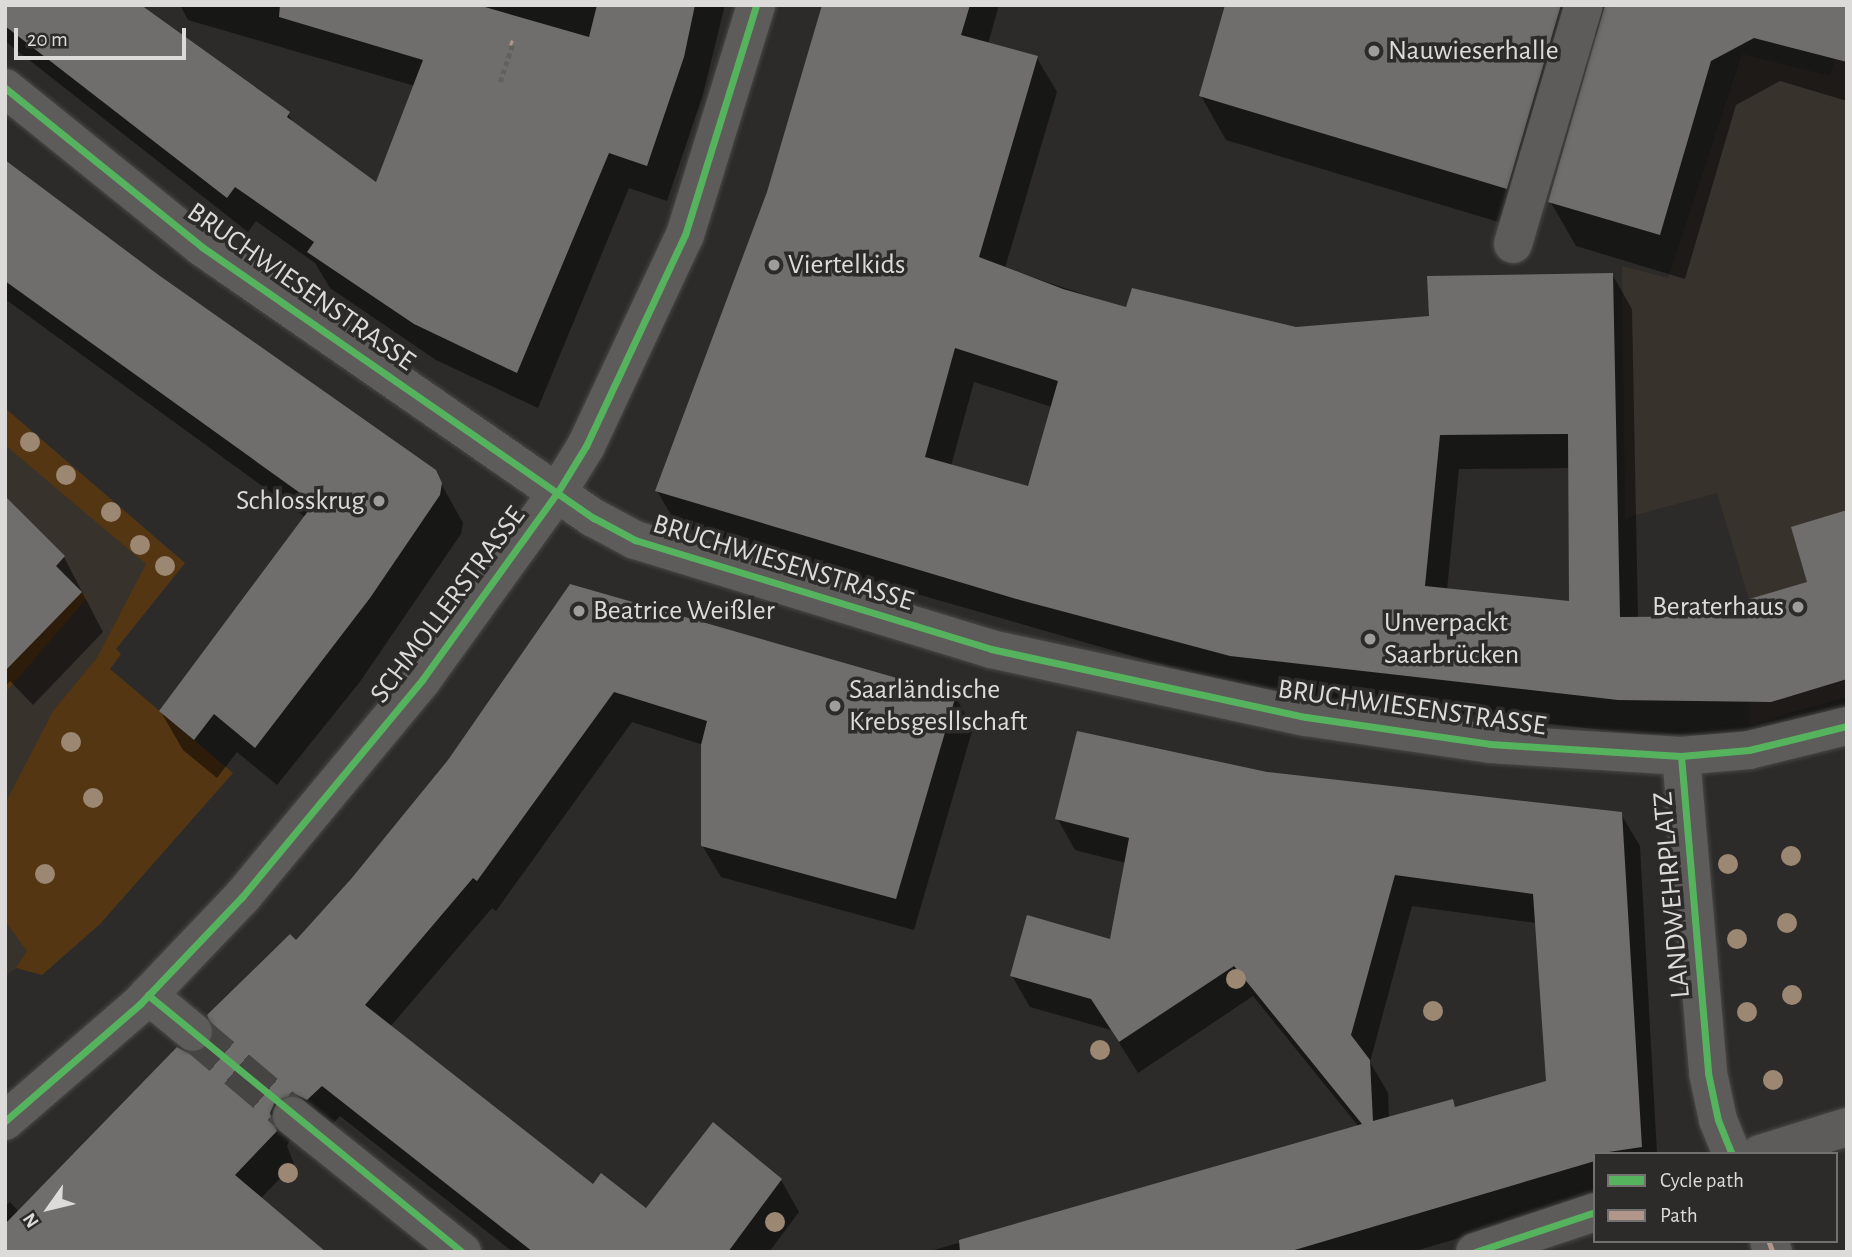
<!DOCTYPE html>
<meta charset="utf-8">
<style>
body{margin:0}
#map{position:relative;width:1852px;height:1257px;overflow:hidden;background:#2c2b2a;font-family:"Alegreya Sans",sans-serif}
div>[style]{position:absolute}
.built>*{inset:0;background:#38322d}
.green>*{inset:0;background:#543612}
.shadow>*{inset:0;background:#0007}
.building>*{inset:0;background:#6f6e6d}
.minor-tunnel>*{height:38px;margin-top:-19px;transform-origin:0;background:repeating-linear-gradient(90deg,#464544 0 38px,transparent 0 57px)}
.path>*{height:4.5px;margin-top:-2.25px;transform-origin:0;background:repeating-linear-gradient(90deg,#626160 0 5px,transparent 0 8.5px)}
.roads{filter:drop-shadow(0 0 2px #494846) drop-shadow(0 0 2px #494846)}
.minor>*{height:38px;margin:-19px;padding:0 19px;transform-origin:19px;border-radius:19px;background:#5d5c5b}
.quiet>*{height:5px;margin-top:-2.5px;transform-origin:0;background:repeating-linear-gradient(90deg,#b2968c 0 10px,transparent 0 15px)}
.cycleway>*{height:7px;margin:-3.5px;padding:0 3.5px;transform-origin:3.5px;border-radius:3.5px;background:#56b35d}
.trees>*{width:20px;height:20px;margin:-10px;border-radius:50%;background:#9c8773}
.dots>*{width:19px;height:19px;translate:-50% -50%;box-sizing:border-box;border:4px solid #2d2b29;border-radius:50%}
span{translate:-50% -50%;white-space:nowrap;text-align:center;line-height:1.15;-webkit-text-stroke:7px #2d2b29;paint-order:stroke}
.poi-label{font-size:28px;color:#dcdbd9}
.left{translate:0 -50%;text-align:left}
.right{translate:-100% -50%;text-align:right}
.street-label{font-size:28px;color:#dcdbd9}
.frame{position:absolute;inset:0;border:7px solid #dcdbd9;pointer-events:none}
.legend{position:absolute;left:1593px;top:1152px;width:245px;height:91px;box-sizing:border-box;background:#2d2b29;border:2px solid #73716f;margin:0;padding:9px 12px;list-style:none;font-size:21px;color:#dcdbd9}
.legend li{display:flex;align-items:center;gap:14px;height:35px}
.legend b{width:35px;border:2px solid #73716f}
.north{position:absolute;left:14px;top:1173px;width:70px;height:70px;-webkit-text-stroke:5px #2d2b29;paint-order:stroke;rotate:236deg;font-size:19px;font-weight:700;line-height:28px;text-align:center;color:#dcdbd9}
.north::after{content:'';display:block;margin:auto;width:24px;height:32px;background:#dcdbd9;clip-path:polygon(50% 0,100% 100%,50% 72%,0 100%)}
.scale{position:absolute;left:14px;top:28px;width:172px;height:32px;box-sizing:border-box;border:4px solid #dcdbd9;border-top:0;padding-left:9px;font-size:21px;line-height:24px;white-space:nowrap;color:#dcdbd9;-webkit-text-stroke:5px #2d2b29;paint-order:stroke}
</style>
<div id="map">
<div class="built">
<i style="clip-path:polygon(1847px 18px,1847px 697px,1749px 725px,1749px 599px,1717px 493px,1625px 518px,1622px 266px,1668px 278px,1742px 54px,1830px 76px)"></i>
<i style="clip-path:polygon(5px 408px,185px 563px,116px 649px,121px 654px,110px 669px,233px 773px,100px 924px,42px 975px,17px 968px,5px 976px)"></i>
</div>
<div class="green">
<i style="clip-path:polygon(5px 408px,185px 563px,116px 649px,121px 654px,110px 669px,233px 773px,100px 924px,42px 975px,16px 968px,27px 951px,5px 921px,5px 804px,53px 711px,97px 658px,146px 564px,5px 445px)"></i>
<i style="clip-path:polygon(82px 592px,87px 598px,5px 693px,5px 662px,10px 666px)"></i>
</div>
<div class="shadow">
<i style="clip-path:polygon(5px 5px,288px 114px,295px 125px,377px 185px,415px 86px,188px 20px,180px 5px,725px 5px,703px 94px,667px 201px,629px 188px,538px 408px,436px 360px,330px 288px,315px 263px,256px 221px,248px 232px,5px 41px)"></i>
<i style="clip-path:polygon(evenodd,822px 5px,999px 5px,988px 44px,1037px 58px,1057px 92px,1005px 268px,1128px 309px,1296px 329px,1431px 318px,1612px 274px,1632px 309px,1638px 619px,1750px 618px,1809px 583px,1847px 512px,1847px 719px,1791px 736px,1638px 734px,1251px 690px,677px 525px,657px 491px,773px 179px,822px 5px,974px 382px,1052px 407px,1030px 488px,951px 466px,974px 382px,822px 5px,1570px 468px,1571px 603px,1447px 590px,1459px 469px,1570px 468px)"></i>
<i style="clip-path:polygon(1227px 5px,1847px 5px,1847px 101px,1780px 81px,1736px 105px,1685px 279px,1576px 246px,1550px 201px,1601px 30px,1588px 43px,1532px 232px,1226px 140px,1201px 96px)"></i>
<i style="clip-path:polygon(5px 161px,159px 277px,434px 471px,463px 523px,461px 534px,359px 683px,277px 785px,237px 752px,217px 778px,183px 750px,161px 712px,305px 517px,5px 299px)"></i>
<i style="clip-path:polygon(20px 513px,64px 557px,103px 632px,33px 705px,10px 681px,5px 687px,5px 520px)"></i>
<i style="clip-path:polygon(571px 586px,955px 696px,973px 728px,914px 930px,721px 877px,702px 845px,703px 745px,632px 722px,496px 911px,492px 908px,390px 1027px,593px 1187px,646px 1211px,781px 1180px,799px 1212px,769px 1252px,513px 1252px,340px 1116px,326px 1131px,293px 1133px,287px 1146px,294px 1164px,260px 1199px,5px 1252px,5px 1206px,10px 1202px,19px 1212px,190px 1056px,211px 1048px,449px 761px)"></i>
<i style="clip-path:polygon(evenodd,1267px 774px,1621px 814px,1640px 846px,1657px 1154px,1595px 1154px,1595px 1198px,1412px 1252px,927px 1252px,1359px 1127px,1253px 996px,1138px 1073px,1111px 1030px,1030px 1007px,1012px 976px,1112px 941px,1126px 863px,1075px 850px,1057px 818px,1267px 774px,1412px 906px,1536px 923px,1547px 1083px,1456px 1108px,1452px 1101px,1389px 1119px,1388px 1093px,1370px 1062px,1412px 906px)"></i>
</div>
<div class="building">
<i style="clip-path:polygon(5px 5px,141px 5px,290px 112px,287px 117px,376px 182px,423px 60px,279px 17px,280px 5px,478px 5px,589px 37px,597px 5px,695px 5px,684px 57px,647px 166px,609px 153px,517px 373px,414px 324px,307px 252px,314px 242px,235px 187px,227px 198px,5px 26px)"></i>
<i style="clip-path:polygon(evenodd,822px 5px,970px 5px,961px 35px,1038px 56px,979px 257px,1063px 289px,1126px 307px,1132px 288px,1296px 327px,1429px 316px,1427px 276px,1613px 273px,1620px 617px,1748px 616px,1749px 599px,1807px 582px,1791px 527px,1847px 510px,1847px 679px,1771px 702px,1618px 700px,1230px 656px,1020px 600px,655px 491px,767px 192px,822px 5px,955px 348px,1058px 381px,1028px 486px,925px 457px,955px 348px,822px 5px,1568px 434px,1569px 601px,1425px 586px,1440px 435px,1568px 434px)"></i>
<i style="clip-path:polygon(1225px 5px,1561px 5px,1507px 189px,1199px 96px)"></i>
<i style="clip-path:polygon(1605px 5px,1847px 5px,1847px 62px,1754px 38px,1711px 61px,1660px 235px,1548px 202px)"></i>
<i style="clip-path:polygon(5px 160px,160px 276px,436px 470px,442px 483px,440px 495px,370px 598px,255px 748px,214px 714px,194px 740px,159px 711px,314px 503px,5px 281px)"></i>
<i style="clip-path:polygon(5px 496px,65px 556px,56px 566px,82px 592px,5px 671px)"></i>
<i style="clip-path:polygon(570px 584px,956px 695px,896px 899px,701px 846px,701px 745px,707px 721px,614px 692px,477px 881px,473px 878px,365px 1005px,593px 1184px,601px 1173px,646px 1208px,713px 1122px,782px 1179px,728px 1252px,533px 1252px,322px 1086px,307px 1100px,295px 1094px,275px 1102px,270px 1113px,277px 1131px,235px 1175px,326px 1252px,5px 1252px,5px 1224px,177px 1047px,190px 1054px,209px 1046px,215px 1035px,207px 1015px,290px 934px,296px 940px,351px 879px,448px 760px)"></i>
<i style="clip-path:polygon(evenodd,1077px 731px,1267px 772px,1622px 812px,1642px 1147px,1595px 1154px,1595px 1161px,1288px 1252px,960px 1252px,959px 1240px,1362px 1124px,1234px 966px,1119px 1042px,1091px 999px,1010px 976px,1027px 915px,1110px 939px,1129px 838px,1055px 819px,1077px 731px,1395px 875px,1533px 894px,1546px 1081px,1455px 1107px,1453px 1099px,1373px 1121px,1370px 1060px,1351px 1035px,1395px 875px)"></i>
</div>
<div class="minor-tunnel">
<i style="left:193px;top:1032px;width:130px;rotate:40.3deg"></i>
</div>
<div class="path">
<i style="left:500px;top:82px;width:41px;rotate:-71.6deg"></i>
</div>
<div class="roads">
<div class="minor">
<i style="left:5px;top:88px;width:253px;rotate:38.9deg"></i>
<i style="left:202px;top:247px;width:477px;rotate:34.7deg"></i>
<i style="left:594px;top:518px;width:47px;rotate:28.2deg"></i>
<i style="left:635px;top:540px;width:372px;rotate:17deg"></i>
<i style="left:991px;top:649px;width:322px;rotate:12.2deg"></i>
<i style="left:1306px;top:717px;width:186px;rotate:8.3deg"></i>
<i style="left:1490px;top:744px;width:191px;rotate:3.6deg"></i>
<i style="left:1681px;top:756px;width:68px;rotate:-5deg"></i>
<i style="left:1749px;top:750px;width:101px;rotate:-13.8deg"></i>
<i style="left:1513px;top:244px;width:249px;rotate:-73.5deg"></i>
<i style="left:1681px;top:756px;width:318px;rotate:85.1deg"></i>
<i style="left:1708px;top:1073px;width:48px;rotate:78deg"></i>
<i style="left:1718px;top:1120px;width:37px;rotate:68deg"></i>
<i style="left:148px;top:995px;width:58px;rotate:39.4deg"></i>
<i style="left:292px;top:1116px;width:218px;rotate:38.7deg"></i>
<i style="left:5px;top:1121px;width:179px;rotate:-40.9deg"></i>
<i style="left:140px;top:1004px;width:148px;rotate:-46.4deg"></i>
<i style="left:242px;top:897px;width:282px;rotate:-50.3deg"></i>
<i style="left:422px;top:680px;width:234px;rotate:-54.2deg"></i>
<i style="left:559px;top:490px;width:52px;rotate:-58.5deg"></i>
<i style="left:586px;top:446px;width:233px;rotate:-64.9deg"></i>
<i style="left:685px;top:235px;width:241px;rotate:-72.8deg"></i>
<i style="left:1760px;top:1154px;width:91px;rotate:-17.2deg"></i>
<i style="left:1769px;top:1241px;width:12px;rotate:70deg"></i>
<i style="left:1475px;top:1252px;width:126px;rotate:-18.4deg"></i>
</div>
</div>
<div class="quiet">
<i style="left:510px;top:42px;width:3px;rotate:18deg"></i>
<i style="left:1769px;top:1241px;width:12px;rotate:70deg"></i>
</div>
<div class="cycleway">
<i style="left:5px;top:88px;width:253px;rotate:38.9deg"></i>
<i style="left:202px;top:247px;width:477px;rotate:34.7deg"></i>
<i style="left:594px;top:518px;width:47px;rotate:28.2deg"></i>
<i style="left:635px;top:540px;width:372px;rotate:17deg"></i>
<i style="left:991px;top:649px;width:322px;rotate:12.2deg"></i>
<i style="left:1306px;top:717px;width:186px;rotate:8.3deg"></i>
<i style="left:1490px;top:744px;width:191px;rotate:3.6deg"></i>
<i style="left:1681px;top:756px;width:68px;rotate:-5deg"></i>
<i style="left:1749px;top:750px;width:101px;rotate:-13.8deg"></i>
<i style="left:1681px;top:756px;width:318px;rotate:85.1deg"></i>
<i style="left:1708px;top:1073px;width:48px;rotate:78deg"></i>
<i style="left:1718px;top:1120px;width:37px;rotate:68deg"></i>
<i style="left:148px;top:995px;width:406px;rotate:39.3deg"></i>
<i style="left:5px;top:1121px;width:179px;rotate:-40.9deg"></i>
<i style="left:140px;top:1004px;width:148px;rotate:-46.4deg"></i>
<i style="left:242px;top:897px;width:282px;rotate:-50.3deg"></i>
<i style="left:422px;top:680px;width:234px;rotate:-54.2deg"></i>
<i style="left:559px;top:490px;width:52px;rotate:-58.5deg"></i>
<i style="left:586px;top:446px;width:233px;rotate:-64.9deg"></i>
<i style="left:685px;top:235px;width:241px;rotate:-72.8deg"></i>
<i style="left:1475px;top:1252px;width:126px;rotate:-18.4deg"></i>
</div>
<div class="trees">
<i style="left:30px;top:442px"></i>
<i style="left:66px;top:475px"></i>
<i style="left:111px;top:512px"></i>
<i style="left:140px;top:545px"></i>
<i style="left:165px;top:566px"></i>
<i style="left:71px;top:742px"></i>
<i style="left:93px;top:798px"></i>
<i style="left:1791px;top:856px"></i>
<i style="left:1728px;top:864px"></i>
<i style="left:45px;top:874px"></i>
<i style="left:1787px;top:923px"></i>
<i style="left:1737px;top:939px"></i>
<i style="left:1236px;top:979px"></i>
<i style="left:1792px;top:995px"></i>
<i style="left:1433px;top:1011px"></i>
<i style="left:1747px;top:1012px"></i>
<i style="left:1100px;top:1050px"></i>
<i style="left:1773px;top:1080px"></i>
<i style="left:288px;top:1173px"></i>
<i style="left:775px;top:1222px"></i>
</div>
<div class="dots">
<i style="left:1374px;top:51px;background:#9e9d9c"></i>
<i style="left:774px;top:265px;background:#9e9d9c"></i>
<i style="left:379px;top:501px;background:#9e9d9c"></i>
<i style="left:1798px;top:607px;background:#9e9d9c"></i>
<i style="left:579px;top:611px;background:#9e9d9c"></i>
<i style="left:1370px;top:639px;background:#9e9d9c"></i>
<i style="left:835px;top:706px;background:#9e9d9c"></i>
</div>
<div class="poi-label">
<span class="left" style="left:1388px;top:51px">Nauwieserhalle</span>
<span class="left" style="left:788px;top:265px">Viertelkids</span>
<span class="right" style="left:365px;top:501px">Schlosskrug</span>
<span class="right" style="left:1784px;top:607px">Beraterhaus</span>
<span class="left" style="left:593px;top:611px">Beatrice Weißler</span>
<span class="left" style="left:1384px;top:639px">Unverpackt<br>Saarbrücken</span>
<span class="left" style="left:849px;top:706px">Saarländische<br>Krebsgesllschaft</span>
</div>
<div class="street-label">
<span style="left:301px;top:287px;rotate:35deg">BRUCHWIESENSTRASSE</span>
<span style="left:783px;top:563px;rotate:17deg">BRUCHWIESENSTRASSE</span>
<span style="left:448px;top:605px;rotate:-53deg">SCHMOLLERSTRASSE</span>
<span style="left:1412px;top:708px;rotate:8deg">BRUCHWIESENSTRASSE</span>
<span style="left:1672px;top:895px;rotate:-95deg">LANDWEHRPLATZ</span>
</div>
<div class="frame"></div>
<ul class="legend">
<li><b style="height:9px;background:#56b35d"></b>Cycle path</li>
<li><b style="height:9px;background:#b2968c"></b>Path</li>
</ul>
<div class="north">N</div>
<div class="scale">20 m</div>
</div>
